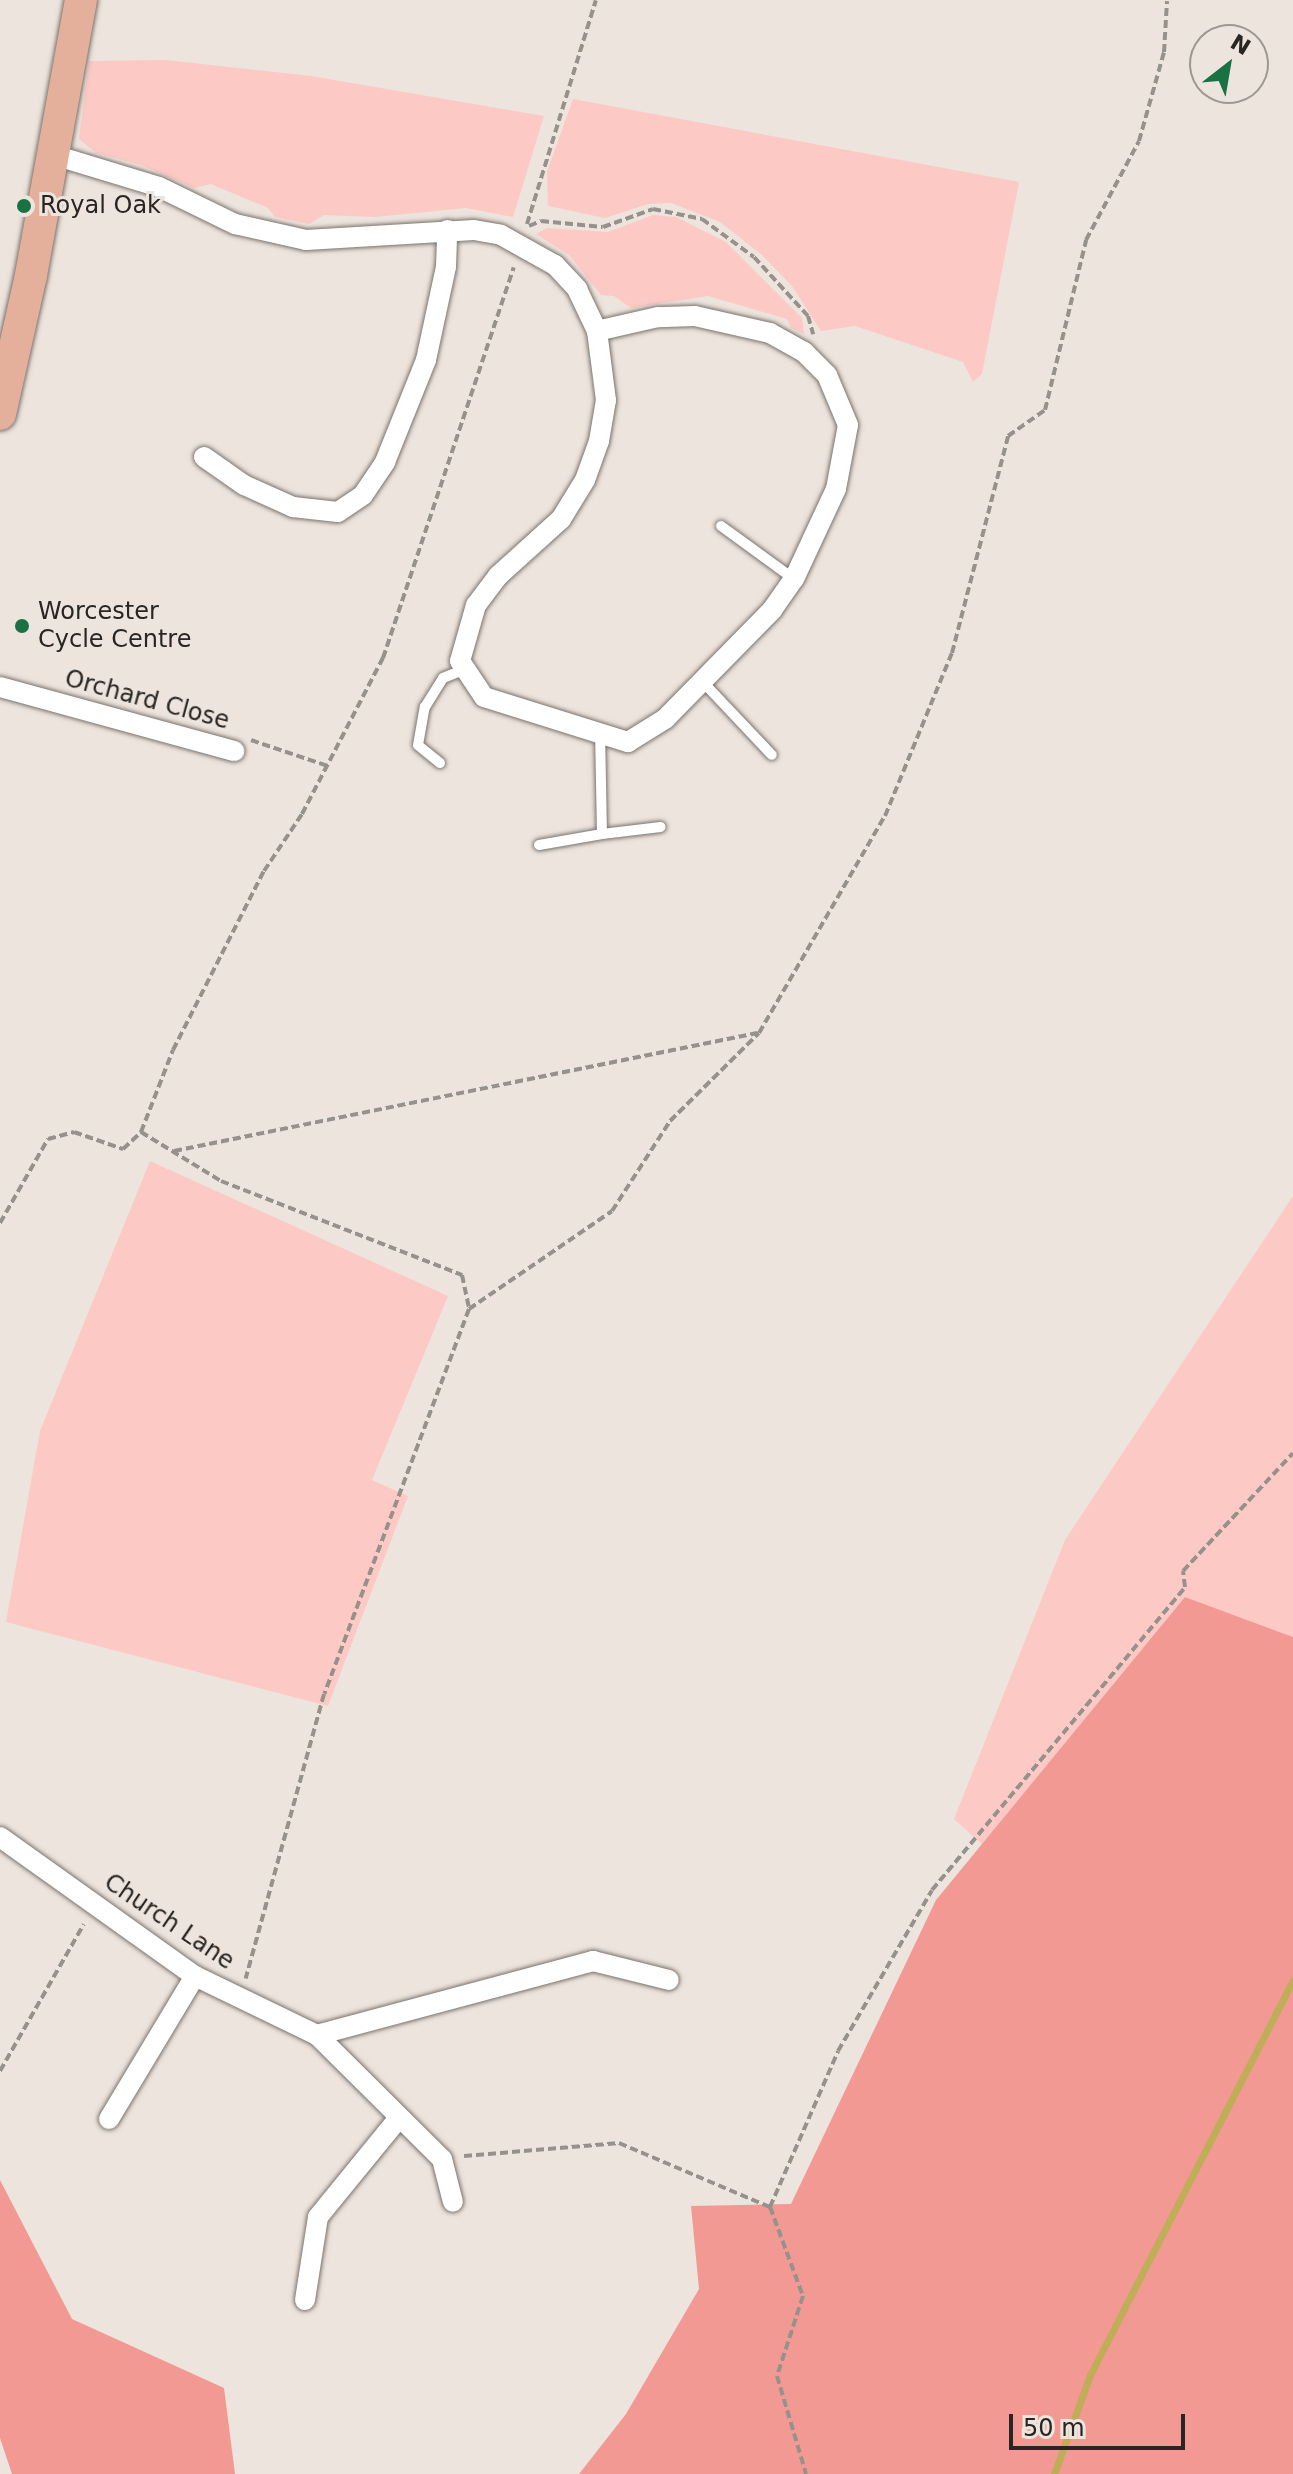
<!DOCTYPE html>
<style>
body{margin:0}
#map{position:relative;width:1293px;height:2474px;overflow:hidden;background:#ede4dd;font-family:"DejaVu Sans",sans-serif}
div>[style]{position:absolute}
.green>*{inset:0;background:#fcc9c5}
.forest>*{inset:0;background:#f39994}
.stream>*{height:7px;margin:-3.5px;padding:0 3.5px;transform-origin:3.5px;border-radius:3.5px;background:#bfae57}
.path>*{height:4px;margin-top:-2px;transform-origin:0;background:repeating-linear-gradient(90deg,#97918c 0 8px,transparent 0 12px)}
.roads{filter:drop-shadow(0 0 2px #7b736d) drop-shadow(0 0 2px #7b736d)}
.service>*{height:10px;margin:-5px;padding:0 5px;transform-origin:5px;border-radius:5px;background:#fff}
.minor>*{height:20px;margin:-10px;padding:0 10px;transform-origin:10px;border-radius:10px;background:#fff}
.primary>*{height:32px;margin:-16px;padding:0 16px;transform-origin:16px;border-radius:16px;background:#e4b09b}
.dots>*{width:22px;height:22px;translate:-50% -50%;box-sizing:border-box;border:4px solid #ede4dd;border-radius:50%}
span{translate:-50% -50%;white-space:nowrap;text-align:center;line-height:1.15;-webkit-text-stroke:6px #ede4dd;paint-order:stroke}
.poi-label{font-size:24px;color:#282523}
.left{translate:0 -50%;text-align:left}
.street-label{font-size:24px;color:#282523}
.north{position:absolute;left:1189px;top:24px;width:80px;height:80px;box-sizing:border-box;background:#ede4dd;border:2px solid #9e9893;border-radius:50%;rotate:31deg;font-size:22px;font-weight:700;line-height:32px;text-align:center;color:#282523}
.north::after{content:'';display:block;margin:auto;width:28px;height:36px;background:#1a7144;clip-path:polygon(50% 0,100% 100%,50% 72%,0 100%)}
.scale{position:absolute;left:1009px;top:2414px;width:176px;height:36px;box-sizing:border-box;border:4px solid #282523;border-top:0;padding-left:10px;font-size:24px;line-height:28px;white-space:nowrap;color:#282523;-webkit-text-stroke:6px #ede4dd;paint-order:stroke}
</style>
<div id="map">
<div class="green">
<i style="clip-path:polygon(166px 60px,311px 76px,544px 116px,513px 217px,466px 208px,375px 217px,324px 215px,309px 224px,275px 217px,268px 208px,211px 184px,194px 188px,141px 165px,96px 153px,79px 139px,89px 61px)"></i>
<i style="clip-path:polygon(573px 99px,1019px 182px,982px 374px,973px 382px,963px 362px,855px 326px,821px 331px,792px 286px,761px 254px,720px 222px,692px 211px,671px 203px,648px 204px,605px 218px,548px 206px,547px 172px)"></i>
<i style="clip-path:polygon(653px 215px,676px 217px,726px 242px,802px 318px,804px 334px,791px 328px,787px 319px,708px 296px,631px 308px,614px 296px,601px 295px,569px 255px,536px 234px,547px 228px,608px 232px)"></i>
<i style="clip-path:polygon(150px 1161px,448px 1296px,372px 1480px,408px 1496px,328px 1706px,6px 1622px,40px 1431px)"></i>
<i style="clip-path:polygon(1293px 1196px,1293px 1637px,1185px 1597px,984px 1846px,954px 1819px,1065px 1540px)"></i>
</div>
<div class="forest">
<i style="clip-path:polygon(1185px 1597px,1293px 1637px,1293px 2474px,579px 2474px,626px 2414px,699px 2289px,691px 2206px,791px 2204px,936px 1900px)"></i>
<i style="clip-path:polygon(0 2180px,72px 2319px,224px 2388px,235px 2474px,12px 2474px,0 2438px)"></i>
</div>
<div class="stream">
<i style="left:1054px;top:2474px;width:105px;rotate:-70deg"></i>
<i style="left:1090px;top:2375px;width:444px;rotate:-62.8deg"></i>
</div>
<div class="path">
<i style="left:527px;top:224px;width:234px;rotate:-72.9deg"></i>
<i style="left:529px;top:226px;width:13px;rotate:-23deg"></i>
<i style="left:541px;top:221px;width:62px;rotate:5.5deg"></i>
<i style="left:603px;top:227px;width:53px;rotate:-19.8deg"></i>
<i style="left:653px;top:209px;width:50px;rotate:11.5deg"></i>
<i style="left:702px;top:219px;width:64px;rotate:36.2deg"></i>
<i style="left:754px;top:257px;width:80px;rotate:47.5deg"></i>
<i style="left:808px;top:316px;width:19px;rotate:74deg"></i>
<i style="left:251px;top:740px;width:81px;rotate:18.7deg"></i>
<i style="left:141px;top:1132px;width:94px;rotate:31.5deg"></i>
<i style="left:221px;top:1181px;width:259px;rotate:21.3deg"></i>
<i style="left:462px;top:1275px;width:35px;rotate:78deg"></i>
<i style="left:469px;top:1309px;width:411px;rotate:110.6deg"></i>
<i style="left:324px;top:1694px;width:295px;rotate:105.4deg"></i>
<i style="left:174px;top:1151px;width:595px;rotate:-11.44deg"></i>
<i style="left:0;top:1223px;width:97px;rotate:-60.3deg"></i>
<i style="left:48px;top:1139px;width:27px;rotate:-15deg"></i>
<i style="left:74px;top:1132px;width:52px;rotate:19.1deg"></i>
<i style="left:123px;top:1149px;width:25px;rotate:-43deg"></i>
<i style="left:141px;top:1132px;width:88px;rotate:-68.7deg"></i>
<i style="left:173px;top:1050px;width:201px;rotate:-63.1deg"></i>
<i style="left:264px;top:871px;width:69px;rotate:-56.3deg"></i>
<i style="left:302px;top:814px;width:176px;rotate:-62.6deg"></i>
<i style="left:383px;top:658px;width:412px;rotate:-71.5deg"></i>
<i style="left:469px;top:1309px;width:173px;rotate:-34.4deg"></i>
<i style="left:612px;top:1211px;width:107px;rotate:-57.2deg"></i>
<i style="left:670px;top:1121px;width:125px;rotate:-44.7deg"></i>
<i style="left:759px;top:1033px;width:251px;rotate:-59.9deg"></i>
<i style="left:885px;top:816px;width:176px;rotate:-67.7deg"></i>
<i style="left:952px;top:653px;width:224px;rotate:-75.5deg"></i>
<i style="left:1008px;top:436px;width:45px;rotate:-35.1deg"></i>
<i style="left:1045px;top:410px;width:175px;rotate:-76.4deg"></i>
<i style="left:1086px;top:240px;width:112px;rotate:-61.8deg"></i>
<i style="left:1139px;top:141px;width:92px;rotate:-74.3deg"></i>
<i style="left:1164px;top:52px;width:51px;rotate:-86.6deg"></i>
<i style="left:0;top:2071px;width:169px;rotate:-60.3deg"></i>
<i style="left:464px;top:2156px;width:156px;rotate:-4.8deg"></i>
<i style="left:619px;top:2143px;width:164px;rotate:23deg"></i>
<i style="left:770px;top:2207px;width:95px;rotate:69.7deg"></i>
<i style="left:803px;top:2296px;width:84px;rotate:108deg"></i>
<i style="left:777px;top:2376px;width:102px;rotate:73.5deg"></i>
<i style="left:770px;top:2207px;width:170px;rotate:-66.4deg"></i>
<i style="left:838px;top:2051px;width:186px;rotate:-59.7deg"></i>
<i style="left:932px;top:1890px;width:395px;rotate:-50.1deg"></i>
<i style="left:1185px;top:1587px;width:16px;rotate:-97deg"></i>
<i style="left:1183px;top:1571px;width:161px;rotate:-47deg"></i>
</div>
<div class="roads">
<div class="service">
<i style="left:721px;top:526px;width:90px;rotate:36deg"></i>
<i style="left:701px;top:680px;width:103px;rotate:46.6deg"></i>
<i style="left:440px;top:763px;width:28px;rotate:-141deg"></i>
<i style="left:418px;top:745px;width:39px;rotate:-80deg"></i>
<i style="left:425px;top:707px;width:34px;rotate:-58deg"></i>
<i style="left:443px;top:678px;width:24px;rotate:-22deg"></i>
<i style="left:602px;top:834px;width:59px;rotate:-6.8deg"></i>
<i style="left:539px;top:845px;width:64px;rotate:-9.9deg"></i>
<i style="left:602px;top:834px;width:101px;rotate:-91.1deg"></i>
</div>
<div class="minor">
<i style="left:54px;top:155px;width:110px;rotate:16.9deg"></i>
<i style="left:159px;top:187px;width:85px;rotate:26deg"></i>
<i style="left:235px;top:224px;width:73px;rotate:12.7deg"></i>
<i style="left:306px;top:240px;width:168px;rotate:-3.4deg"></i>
<i style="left:474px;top:230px;width:27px;rotate:10deg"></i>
<i style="left:501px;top:235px;width:62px;rotate:29.1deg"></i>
<i style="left:555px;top:265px;width:33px;rotate:47deg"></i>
<i style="left:577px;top:289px;width:47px;rotate:64.5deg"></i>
<i style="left:597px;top:331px;width:70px;rotate:82.6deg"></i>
<i style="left:606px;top:400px;width:42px;rotate:99.7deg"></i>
<i style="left:599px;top:441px;width:41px;rotate:109.7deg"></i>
<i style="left:585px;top:480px;width:46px;rotate:121.6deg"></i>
<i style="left:561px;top:519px;width:85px;rotate:137.9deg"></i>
<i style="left:498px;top:576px;width:36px;rotate:127deg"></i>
<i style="left:476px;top:605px;width:58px;rotate:105.9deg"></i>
<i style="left:460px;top:661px;width:43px;rotate:56.3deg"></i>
<i style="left:484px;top:697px;width:151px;rotate:17.4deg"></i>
<i style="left:628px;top:742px;width:44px;rotate:-31.9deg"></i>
<i style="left:665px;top:719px;width:153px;rotate:-45.5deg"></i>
<i style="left:772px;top:610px;width:38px;rotate:-55deg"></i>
<i style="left:794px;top:579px;width:99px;rotate:-65deg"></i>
<i style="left:836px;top:489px;width:65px;rotate:-79.4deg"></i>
<i style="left:848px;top:425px;width:54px;rotate:-112.8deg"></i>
<i style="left:827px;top:375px;width:33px;rotate:-135deg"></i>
<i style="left:804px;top:352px;width:39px;rotate:-151deg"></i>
<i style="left:770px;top:333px;width:77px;rotate:-167.2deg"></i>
<i style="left:695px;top:316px;width:37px;rotate:178deg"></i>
<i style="left:658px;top:317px;width:63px;rotate:167.1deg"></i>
<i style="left:204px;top:457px;width:49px;rotate:35deg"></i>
<i style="left:244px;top:485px;width:54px;rotate:24.2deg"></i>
<i style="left:293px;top:507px;width:45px;rotate:6.3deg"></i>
<i style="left:338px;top:512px;width:30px;rotate:-34deg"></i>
<i style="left:363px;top:495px;width:40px;rotate:-56deg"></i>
<i style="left:385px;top:462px;width:110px;rotate:-68.1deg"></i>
<i style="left:426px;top:360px;width:95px;rotate:-77.9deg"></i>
<i style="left:446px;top:267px;width:37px;rotate:-88deg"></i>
<i style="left:0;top:687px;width:243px;rotate:15.3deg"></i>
<i style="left:0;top:1837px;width:239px;rotate:35.5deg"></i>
<i style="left:195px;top:1976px;width:136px;rotate:25.8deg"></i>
<i style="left:317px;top:2035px;width:286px;rotate:-15deg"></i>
<i style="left:593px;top:1961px;width:78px;rotate:14deg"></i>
<i style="left:317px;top:2035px;width:176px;rotate:44.8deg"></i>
<i style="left:442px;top:2159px;width:44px;rotate:75.7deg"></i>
<i style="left:109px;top:2119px;width:167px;rotate:-59deg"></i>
<i style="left:305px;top:2300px;width:84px;rotate:-81.1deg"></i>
<i style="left:318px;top:2217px;width:127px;rotate:-50.8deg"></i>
</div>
<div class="primary">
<i style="left:0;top:414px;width:142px;rotate:-77.4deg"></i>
<i style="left:31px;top:275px;width:280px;rotate:-79.7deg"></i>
</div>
</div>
<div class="dots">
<i style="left:24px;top:206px;background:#1a7144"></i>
<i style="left:22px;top:626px;background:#1a7144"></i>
</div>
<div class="poi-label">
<span class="left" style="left:40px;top:206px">Royal Oak</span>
<span class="left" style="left:38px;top:626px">Worcester<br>Cycle Centre</span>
</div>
<div class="street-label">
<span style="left:147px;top:700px;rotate:15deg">Orchard Close</span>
<span style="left:169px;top:1922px;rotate:34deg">Church Lane</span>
</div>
<div class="north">N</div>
<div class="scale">50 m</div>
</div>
